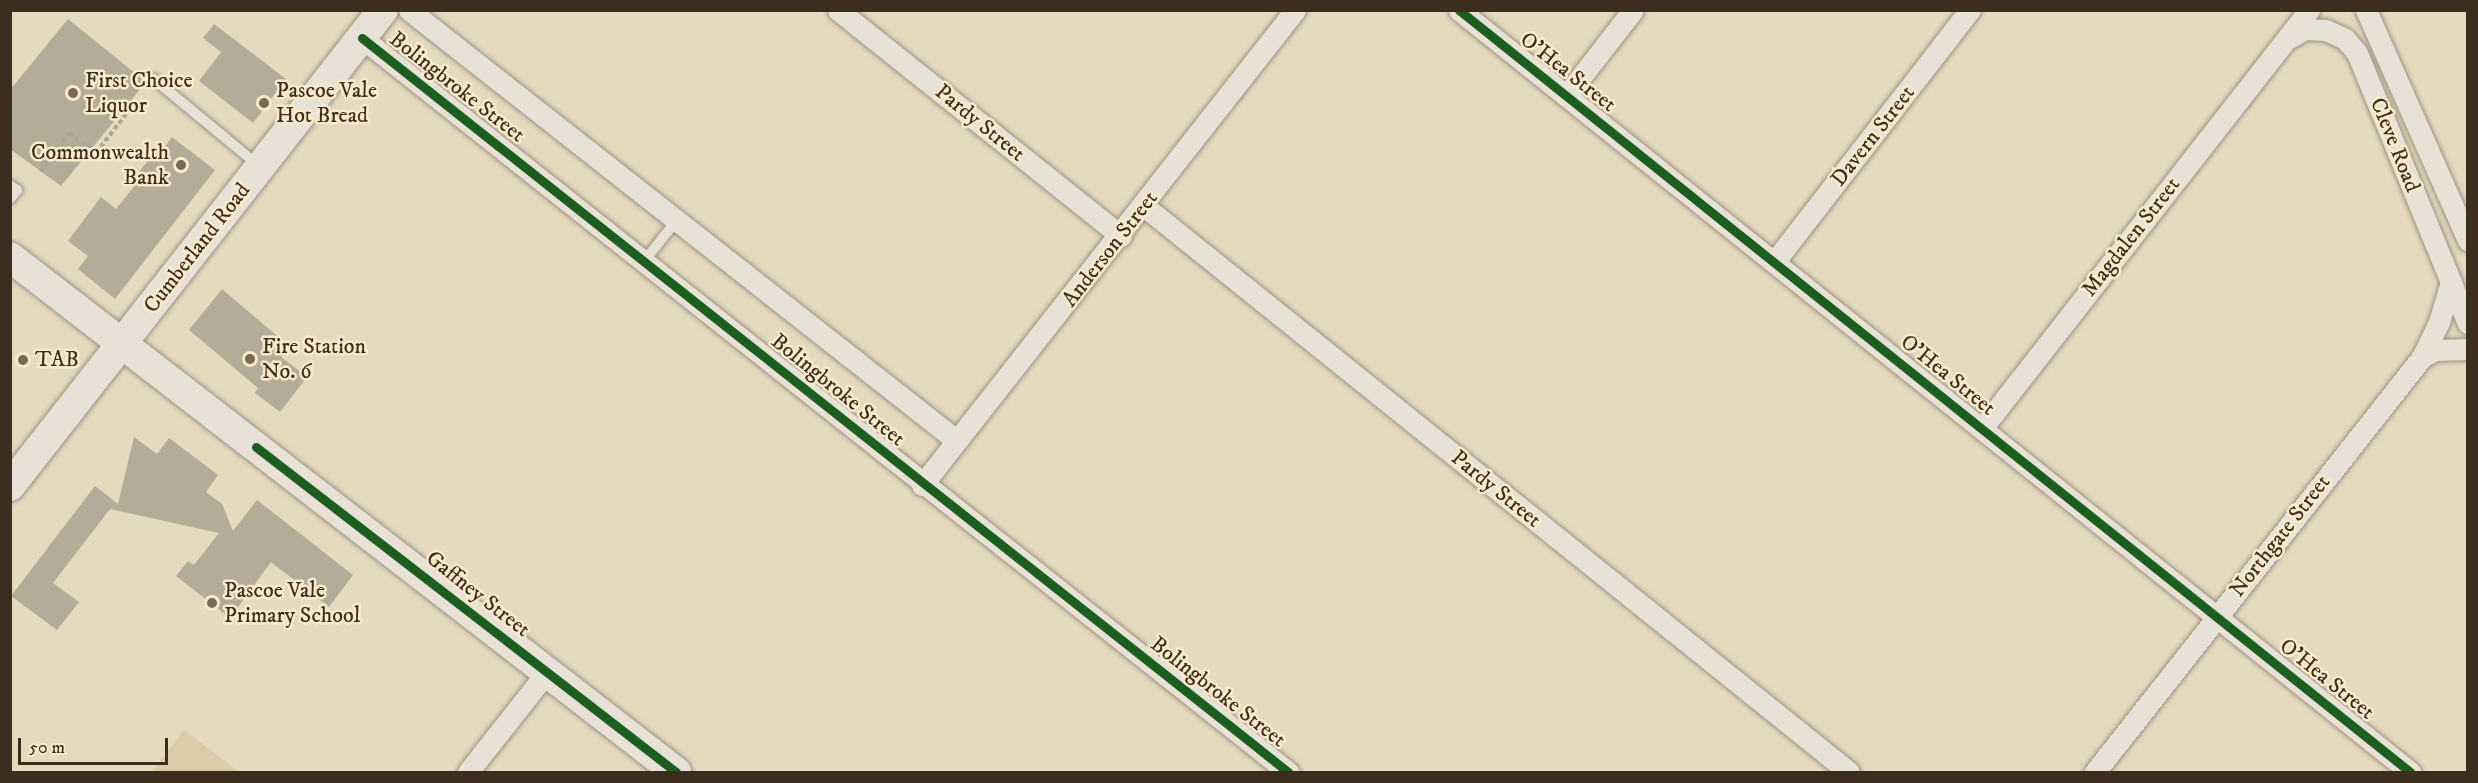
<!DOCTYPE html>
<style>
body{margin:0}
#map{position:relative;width:2478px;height:783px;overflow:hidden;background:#e5d9be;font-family:"IM FELL DW Pica",serif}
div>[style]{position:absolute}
.green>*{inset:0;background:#dccca8}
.building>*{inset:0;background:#b4ab99}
.path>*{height:4px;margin-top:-2px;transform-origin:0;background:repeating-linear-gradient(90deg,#aaa499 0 4.5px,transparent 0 7.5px)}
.roads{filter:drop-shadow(0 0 2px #9b9281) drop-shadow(0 0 2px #9b9281)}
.lane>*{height:10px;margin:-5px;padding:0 5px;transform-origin:5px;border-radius:5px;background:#e8e2d6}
.street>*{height:21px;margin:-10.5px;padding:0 10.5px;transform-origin:10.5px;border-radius:10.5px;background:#e8e2d6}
.secondary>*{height:30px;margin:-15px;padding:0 15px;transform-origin:15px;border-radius:15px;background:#e8e2d6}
.cycleway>*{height:9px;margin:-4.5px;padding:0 4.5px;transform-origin:4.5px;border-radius:4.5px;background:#1b5e20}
.dots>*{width:16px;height:16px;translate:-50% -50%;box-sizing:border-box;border:3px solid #f8eacb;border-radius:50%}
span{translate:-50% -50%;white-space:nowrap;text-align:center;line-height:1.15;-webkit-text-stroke:5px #f8eacb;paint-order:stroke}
.street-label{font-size:22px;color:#3d2d1e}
.poi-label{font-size:22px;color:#3d2d1e}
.left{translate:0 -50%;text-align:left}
.right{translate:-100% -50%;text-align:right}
.frame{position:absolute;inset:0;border:12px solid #3d2d1e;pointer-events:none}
.scale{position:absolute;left:18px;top:738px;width:150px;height:27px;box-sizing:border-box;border:3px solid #3d2d1e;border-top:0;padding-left:8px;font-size:18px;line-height:21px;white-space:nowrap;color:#3d2d1e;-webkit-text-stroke:4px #f8eacb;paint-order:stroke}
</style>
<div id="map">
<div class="green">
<i style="clip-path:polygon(184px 730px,239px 772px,152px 772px)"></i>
</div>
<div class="building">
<i style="clip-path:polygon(68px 19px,146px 82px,61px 186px,10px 149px,10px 90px)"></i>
<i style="clip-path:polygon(214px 24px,286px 79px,253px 123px,199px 81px,221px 52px,203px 38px)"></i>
<i style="clip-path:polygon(172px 137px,215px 170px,115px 299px,78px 269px,88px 256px,68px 241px,101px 197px,116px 209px,141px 178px,137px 175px,160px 144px,164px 148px)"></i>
<i style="clip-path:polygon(222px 289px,289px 346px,281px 357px,307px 377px,280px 412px,255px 393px,258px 388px,189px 330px)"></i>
<i style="clip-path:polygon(134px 437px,157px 454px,169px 438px,218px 475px,206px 492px,222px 504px,233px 531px,257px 500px,353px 575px,329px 607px,271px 562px,230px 618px,176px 576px,188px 561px,194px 565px,219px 533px,110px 509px,53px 583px,79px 602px,57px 630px,11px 596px,95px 486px,118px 504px)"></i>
</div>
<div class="path">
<i style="left:41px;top:172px;width:48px;rotate:-54.3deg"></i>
<i style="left:69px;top:133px;width:34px;rotate:37deg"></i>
<i style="left:96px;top:153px;width:67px;rotate:-52.3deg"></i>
</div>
<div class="roads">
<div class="lane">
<i style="left:154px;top:79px;width:135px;rotate:39.6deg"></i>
<i style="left:10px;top:185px;width:9px;rotate:36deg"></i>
<i style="left:17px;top:190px;width:11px;rotate:128deg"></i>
<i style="left:645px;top:260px;width:51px;rotate:-51.3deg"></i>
</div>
<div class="street">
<i style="left:409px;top:10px;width:696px;rotate:38.17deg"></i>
<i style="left:838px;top:10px;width:362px;rotate:38.6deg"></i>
<i style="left:1459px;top:10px;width:1219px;rotate:38.7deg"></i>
<i style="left:2366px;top:10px;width:252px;rotate:66.1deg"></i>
<i style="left:362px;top:38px;width:1182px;rotate:38.4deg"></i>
<i style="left:2289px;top:38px;width:18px;rotate:-29deg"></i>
<i style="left:2305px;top:29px;width:21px;rotate:3deg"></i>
<i style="left:2326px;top:30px;width:21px;rotate:25deg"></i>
<i style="left:2345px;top:39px;width:18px;rotate:49deg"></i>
<i style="left:2357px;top:53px;width:292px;rotate:67.7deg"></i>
<i style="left:1566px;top:96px;width:109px;rotate:-52.1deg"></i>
<i style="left:1144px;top:206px;width:904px;rotate:38.76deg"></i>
<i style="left:1775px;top:261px;width:318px;rotate:-52.2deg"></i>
<i style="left:2422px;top:357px;width:16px;rotate:-27deg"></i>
<i style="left:2436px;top:350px;width:32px;rotate:-2deg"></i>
<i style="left:1983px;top:427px;width:529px;rotate:-51.98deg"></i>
<i style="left:922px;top:485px;width:604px;rotate:-51.86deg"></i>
<i style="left:468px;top:772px;width:127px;rotate:-51.7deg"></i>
<i style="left:2095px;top:772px;width:528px;rotate:-51.76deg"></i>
<i style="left:2422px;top:357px;width:39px;rotate:-64deg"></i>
<i style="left:2439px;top:322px;width:42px;rotate:-73.3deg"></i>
</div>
<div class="secondary">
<i style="left:10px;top:257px;width:842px;rotate:37.71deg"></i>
<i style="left:10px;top:486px;width:605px;rotate:-51.92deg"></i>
</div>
</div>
<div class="cycleway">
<i style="left:1459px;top:10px;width:1219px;rotate:38.7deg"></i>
<i style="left:362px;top:38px;width:1182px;rotate:38.4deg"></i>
<i style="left:256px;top:447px;width:531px;rotate:37.73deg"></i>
</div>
<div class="dots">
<i style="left:73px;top:93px;background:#786956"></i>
<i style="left:264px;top:103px;background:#786956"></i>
<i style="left:181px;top:165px;background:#786956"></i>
<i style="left:250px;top:359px;background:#786956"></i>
<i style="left:23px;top:360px;background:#786956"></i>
<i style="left:212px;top:603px;background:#786956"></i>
</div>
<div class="street-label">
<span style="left:1568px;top:72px;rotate:38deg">O'Hea Street</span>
<span style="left:457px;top:87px;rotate:38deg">Bolingbroke Street</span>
<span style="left:980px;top:123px;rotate:39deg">Pardy Street</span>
<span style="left:1873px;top:136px;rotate:-52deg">Davern Street</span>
<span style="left:2395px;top:145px;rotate:68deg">Cleve Road</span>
<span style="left:2131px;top:237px;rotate:-52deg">Magdalen Street</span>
<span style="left:197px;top:248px;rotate:-52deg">Cumberland Road</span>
<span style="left:1110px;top:249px;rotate:-52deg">Anderson Street</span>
<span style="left:1948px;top:375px;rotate:39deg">O'Hea Street</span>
<span style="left:838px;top:390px;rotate:39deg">Bolingbroke Street</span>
<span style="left:1496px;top:489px;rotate:39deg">Pardy Street</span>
<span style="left:2280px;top:536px;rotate:-52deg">Northgate Street</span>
<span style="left:478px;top:594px;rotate:38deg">Gaffney Street</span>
<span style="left:2327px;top:679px;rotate:39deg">O'Hea Street</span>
<span style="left:1218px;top:692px;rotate:38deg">Bolingbroke Street</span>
</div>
<div class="poi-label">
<span class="left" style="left:85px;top:93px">First Choice<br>Liquor</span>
<span class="left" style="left:276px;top:103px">Pascoe Vale<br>Hot Bread</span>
<span class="right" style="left:169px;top:165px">Commonwealth<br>Bank</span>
<span class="left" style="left:262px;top:359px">Fire Station<br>No. 6</span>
<span class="left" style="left:35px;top:360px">TAB</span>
<span class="left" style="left:224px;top:603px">Pascoe Vale<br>Primary School</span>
</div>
<div class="frame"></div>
<div class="scale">50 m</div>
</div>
